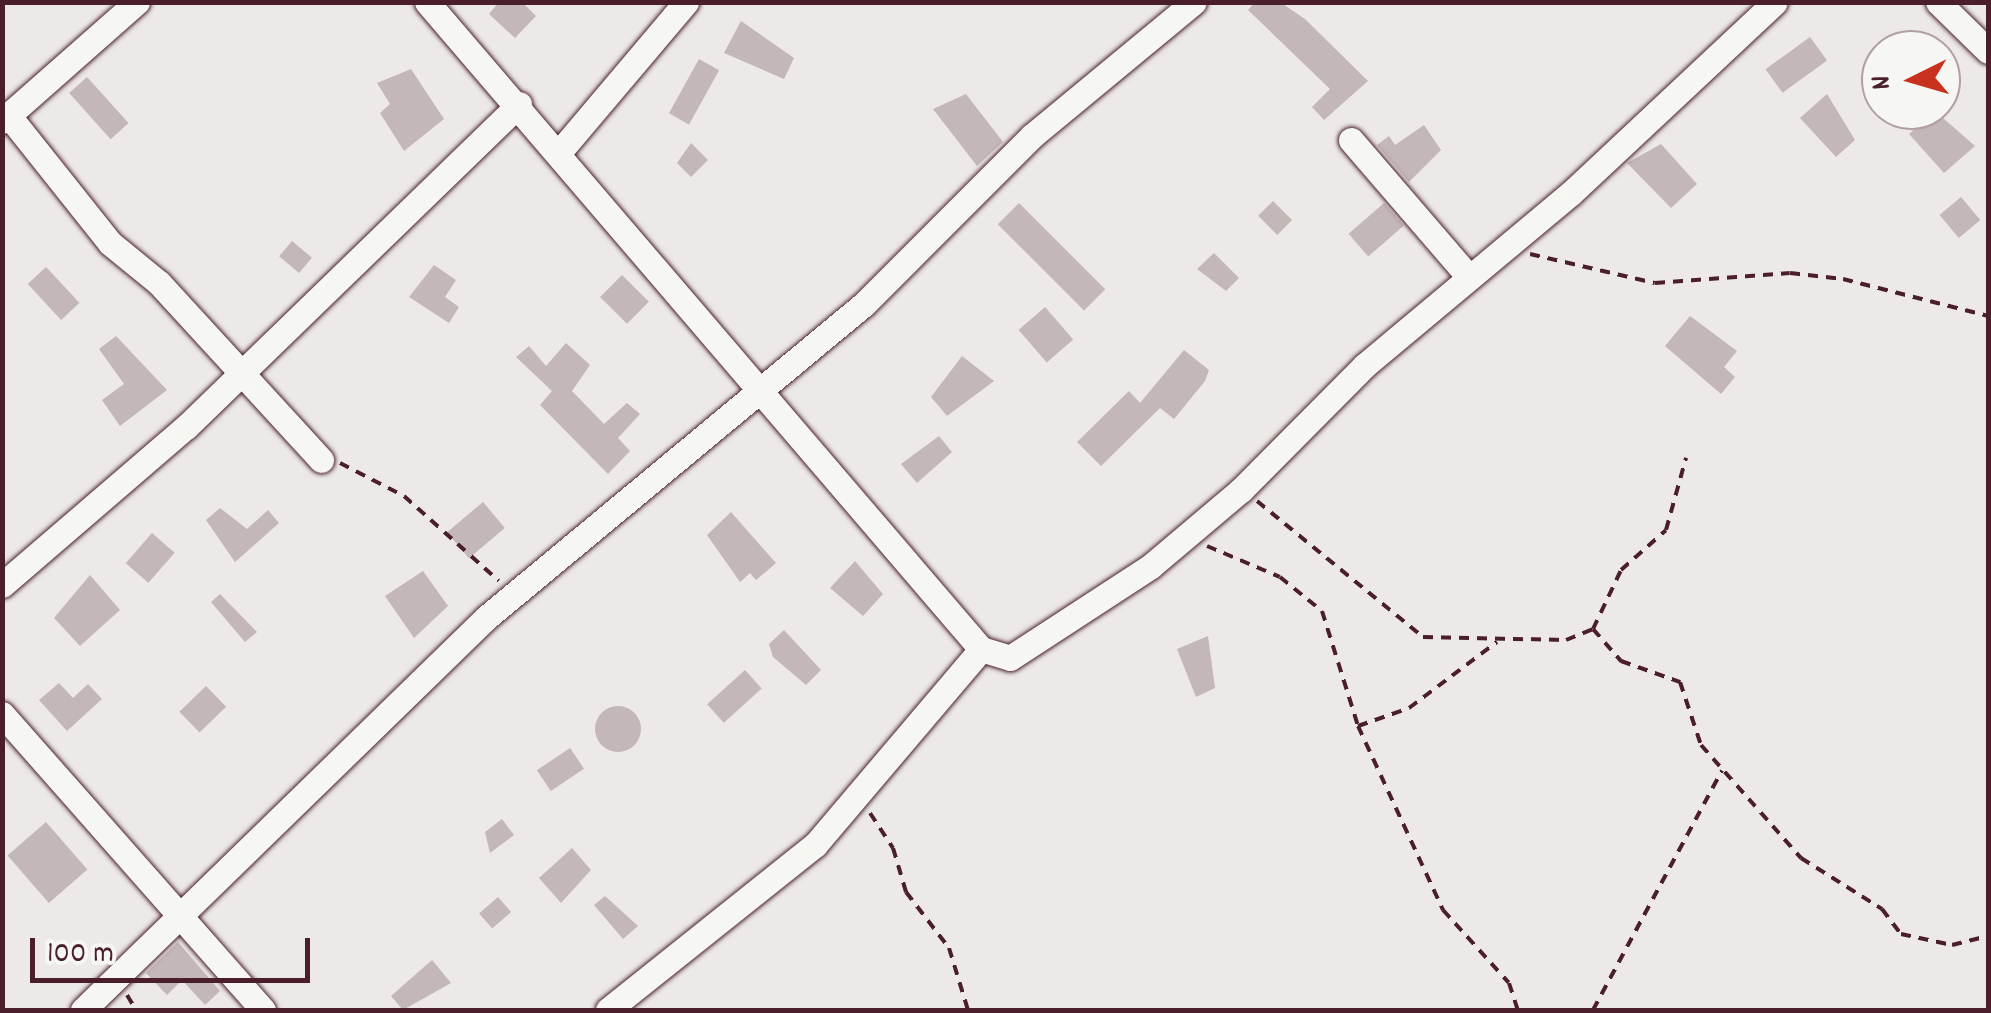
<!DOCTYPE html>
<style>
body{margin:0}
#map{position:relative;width:1991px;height:1013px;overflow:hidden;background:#ece9e6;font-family:Dekko,sans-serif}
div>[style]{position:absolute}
.building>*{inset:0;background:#c4b7b7;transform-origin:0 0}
.round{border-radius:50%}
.path>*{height:4px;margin-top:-2px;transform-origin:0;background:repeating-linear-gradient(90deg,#4a1f2b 0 10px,transparent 0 18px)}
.roads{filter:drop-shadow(0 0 2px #4a1f2b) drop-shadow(0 0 2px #4a1f2b)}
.minor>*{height:25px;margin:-12.5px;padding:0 12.5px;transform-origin:12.5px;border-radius:12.5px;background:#f6f6f2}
span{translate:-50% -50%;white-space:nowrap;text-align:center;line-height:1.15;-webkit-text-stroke:10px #f6f6f2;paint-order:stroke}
.frame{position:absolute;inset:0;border:5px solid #4a1f2b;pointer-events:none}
.north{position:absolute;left:1861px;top:30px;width:100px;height:100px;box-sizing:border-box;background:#f6f6f2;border:2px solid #b1a0a2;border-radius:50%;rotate:265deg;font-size:28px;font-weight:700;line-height:40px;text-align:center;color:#4a1f2b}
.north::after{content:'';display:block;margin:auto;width:35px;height:45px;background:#c8321e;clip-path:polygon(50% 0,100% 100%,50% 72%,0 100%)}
.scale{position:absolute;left:30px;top:938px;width:280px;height:45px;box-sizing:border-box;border:5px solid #4a1f2b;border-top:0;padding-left:12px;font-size:30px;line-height:35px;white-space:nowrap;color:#4a1f2b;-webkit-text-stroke:8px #f6f6f2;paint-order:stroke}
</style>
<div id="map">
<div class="building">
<i style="clip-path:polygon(499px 2px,522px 2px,536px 16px,515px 38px,489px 14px)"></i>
<i style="clip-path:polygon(1255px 2px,1280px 2px,1305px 19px,1368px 81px,1324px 120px,1312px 107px,1330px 89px,1248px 10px)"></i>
<i style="clip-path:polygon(741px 21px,794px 58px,784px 79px,724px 53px)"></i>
<i style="left:1810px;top:37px;width:29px;height:55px;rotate:54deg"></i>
<i style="left:699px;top:59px;width:23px;height:62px;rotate:29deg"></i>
<i style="clip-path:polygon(411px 69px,444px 119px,404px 151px,380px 113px,390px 104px,377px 83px)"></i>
<i style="left:87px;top:77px;width:62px;height:24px;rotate:48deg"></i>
<i style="clip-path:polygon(966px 94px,1003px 142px,977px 166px,933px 109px)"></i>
<i style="clip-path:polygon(1827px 94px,1855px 140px,1836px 157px,1800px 118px)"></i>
<i style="clip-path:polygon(1935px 111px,1975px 146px,1944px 173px,1909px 134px)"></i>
<i style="clip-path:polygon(1424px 125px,1441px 150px,1409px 182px,1377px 145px,1389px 136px,1395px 145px)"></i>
<i style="clip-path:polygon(691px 143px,708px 160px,691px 177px,677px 163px)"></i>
<i style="clip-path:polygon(1661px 144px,1697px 184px,1671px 208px,1627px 163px)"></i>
<i style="left:1961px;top:197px;width:30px;height:28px;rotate:50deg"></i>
<i style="left:1273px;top:201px;width:27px;height:21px;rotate:45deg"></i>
<i style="left:1019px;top:203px;width:122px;height:30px;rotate:45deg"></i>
<i style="left:1384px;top:203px;width:30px;height:47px;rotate:49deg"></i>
<i style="left:292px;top:241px;width:26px;height:20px;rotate:40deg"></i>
<i style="clip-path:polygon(1214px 253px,1239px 278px,1226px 291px,1197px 269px)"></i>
<i style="clip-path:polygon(434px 265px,456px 280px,445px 297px,459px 307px,449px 323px,409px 297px)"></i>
<i style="left:46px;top:267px;width:49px;height:25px;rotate:47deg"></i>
<i style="left:622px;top:275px;width:38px;height:31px;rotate:45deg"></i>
<i style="left:1045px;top:307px;width:43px;height:35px;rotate:49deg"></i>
<i style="clip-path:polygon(1690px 316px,1737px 351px,1724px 367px,1735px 377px,1721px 394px,1665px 346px)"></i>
<i style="clip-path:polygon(116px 336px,167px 390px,120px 426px,102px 400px,124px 384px,99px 349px)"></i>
<i style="clip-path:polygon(566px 343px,590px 365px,572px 391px,604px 424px,627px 403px,640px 414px,618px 438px,630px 451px,608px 474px,540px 405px,552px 391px,516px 357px,529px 346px,546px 366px)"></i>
<i style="clip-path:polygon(1184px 350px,1209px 370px,1205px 381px,1174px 419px,1160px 408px,1101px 466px,1077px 442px,1129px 391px,1140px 403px)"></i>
<i style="clip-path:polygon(962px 356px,994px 381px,947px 416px,931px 397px)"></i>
<i style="clip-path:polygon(939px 436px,952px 452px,917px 483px,901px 464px)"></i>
<i style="left:483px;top:502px;width:34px;height:47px;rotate:50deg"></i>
<i style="clip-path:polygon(220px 508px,247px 529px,268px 510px,279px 523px,235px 562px,206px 520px)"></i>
<i style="clip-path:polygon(731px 512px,776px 563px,756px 580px,750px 573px,740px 582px,707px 535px)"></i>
<i style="left:152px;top:533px;width:30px;height:40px;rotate:41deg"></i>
<i style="clip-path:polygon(855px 561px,883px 594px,863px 616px,830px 588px)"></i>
<i style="clip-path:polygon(423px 571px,448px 606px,414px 638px,385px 596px)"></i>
<i style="clip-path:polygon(90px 575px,120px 610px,80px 646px,54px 618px)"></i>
<i style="clip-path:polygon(220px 594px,257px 632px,245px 642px,211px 602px)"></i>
<i style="clip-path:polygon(784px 630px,821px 670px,806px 685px,773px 657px,769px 644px)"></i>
<i style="clip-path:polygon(1208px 636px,1215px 688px,1196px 697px,1177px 649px)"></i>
<i style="left:745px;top:670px;width:25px;height:51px;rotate:48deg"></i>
<i style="clip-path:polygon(59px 683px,73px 698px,88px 684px,102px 699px,67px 731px,39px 700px)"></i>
<i style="left:206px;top:686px;width:29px;height:37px;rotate:46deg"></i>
<i class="round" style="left:595px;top:706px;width:46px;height:46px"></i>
<i style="left:570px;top:748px;width:25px;height:40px;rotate:56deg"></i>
<i style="clip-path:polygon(502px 819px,514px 835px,490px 853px,485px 832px)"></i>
<i style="left:46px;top:822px;width:63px;height:51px;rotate:49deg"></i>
<i style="clip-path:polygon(572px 848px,591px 870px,561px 903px,539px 878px)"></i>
<i style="clip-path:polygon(605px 896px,638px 926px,623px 939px,594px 905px)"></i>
<i style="left:498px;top:897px;width:20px;height:25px;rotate:49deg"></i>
<i style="clip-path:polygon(178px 942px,220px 991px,205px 1005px,182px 980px,167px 995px,146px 973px)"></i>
<i style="clip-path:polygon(432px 960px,451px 983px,403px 1010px,391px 996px)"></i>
</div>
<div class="path">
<i style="left:1530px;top:254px;width:128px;rotate:13.1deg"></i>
<i style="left:1655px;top:283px;width:135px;rotate:-4.2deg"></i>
<i style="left:1790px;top:273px;width:53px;rotate:6.5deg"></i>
<i style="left:1843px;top:279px;width:150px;rotate:14.3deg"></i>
<i style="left:340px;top:463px;width:72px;rotate:27.3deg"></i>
<i style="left:404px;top:496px;width:127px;rotate:41.8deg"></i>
<i style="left:1257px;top:501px;width:215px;rotate:39.3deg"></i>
<i style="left:1423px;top:637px;width:143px;rotate:1.2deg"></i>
<i style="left:1566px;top:640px;width:29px;rotate:-22deg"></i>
<i style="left:1593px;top:629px;width:65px;rotate:-64.6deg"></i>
<i style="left:1621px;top:570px;width:60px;rotate:-41.6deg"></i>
<i style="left:1666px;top:530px;width:75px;rotate:-74.5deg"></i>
<i style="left:1207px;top:546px;width:79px;rotate:23deg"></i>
<i style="left:1280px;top:577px;width:54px;rotate:39deg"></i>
<i style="left:1322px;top:611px;width:121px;rotate:72.6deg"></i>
<i style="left:1358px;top:726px;width:203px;rotate:65.2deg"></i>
<i style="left:1443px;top:910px;width:98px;rotate:47.9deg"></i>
<i style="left:1509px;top:983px;width:28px;rotate:72deg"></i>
<i style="left:1593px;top:629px;width:43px;rotate:48.8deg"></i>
<i style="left:1621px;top:661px;width:63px;rotate:19.6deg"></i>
<i style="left:1680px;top:682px;width:66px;rotate:71.6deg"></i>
<i style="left:1701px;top:745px;width:151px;rotate:48.5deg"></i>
<i style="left:1801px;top:858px;width:96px;rotate:32.2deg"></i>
<i style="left:1882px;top:909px;width:31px;rotate:53deg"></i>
<i style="left:1901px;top:934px;width:52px;rotate:12.2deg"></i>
<i style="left:1952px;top:945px;width:37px;rotate:-14deg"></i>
<i style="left:1358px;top:726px;width:54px;rotate:-19.4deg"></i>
<i style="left:1409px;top:708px;width:110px;rotate:-36.9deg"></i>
<i style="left:870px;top:813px;width:42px;rotate:56.7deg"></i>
<i style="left:893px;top:848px;width:46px;rotate:73.5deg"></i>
<i style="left:906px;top:892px;width:71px;rotate:52.5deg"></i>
<i style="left:949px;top:948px;width:65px;rotate:73deg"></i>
<i style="left:1988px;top:987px;width:10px;rotate:90deg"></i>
<i style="left:127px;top:995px;width:17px;rotate:59deg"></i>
<i style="left:1593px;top:1010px;width:272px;rotate:-61.7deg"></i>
</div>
<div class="roads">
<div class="minor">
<i style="left:427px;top:2px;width:852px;rotate:49.43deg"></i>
<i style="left:981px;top:649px;width:30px;rotate:17deg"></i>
<i style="left:1010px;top:658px;width:168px;rotate:-33.1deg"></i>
<i style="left:1151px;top:566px;width:118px;rotate:-40.2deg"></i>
<i style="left:1241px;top:490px;width:175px;rotate:-45.2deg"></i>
<i style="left:1364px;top:366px;width:270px;rotate:-39.9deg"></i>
<i style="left:1571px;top:193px;width:279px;rotate:-43.1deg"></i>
<i style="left:1938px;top:2px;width:70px;rotate:44.4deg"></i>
<i style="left:9px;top:116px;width:162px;rotate:51.5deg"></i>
<i style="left:110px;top:243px;width:63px;rotate:39.2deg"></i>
<i style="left:159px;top:283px;width:240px;rotate:47.5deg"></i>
<i style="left:2px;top:121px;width:180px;rotate:-41.4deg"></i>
<i style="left:1351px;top:140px;width:179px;rotate:49.3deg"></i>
<i style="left:561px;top:150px;width:194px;rotate:-49.8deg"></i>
<i style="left:2px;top:585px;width:243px;rotate:-40.7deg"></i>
<i style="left:186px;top:427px;width:464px;rotate:-44.1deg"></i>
<i style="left:2px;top:714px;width:395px;rotate:48.6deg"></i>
<i style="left:83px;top:1010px;width:564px;rotate:-44.21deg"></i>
<i style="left:487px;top:617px;width:489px;rotate:-39.7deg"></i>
<i style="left:863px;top:305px;width:239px;rotate:-45deg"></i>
<i style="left:1032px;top:136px;width:210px;rotate:-39.6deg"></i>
<i style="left:608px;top:1010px;width:265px;rotate:-38.6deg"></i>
<i style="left:815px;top:845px;width:257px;rotate:-49.7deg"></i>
</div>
</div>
<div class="frame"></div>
<div class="north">N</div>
<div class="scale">100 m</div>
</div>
